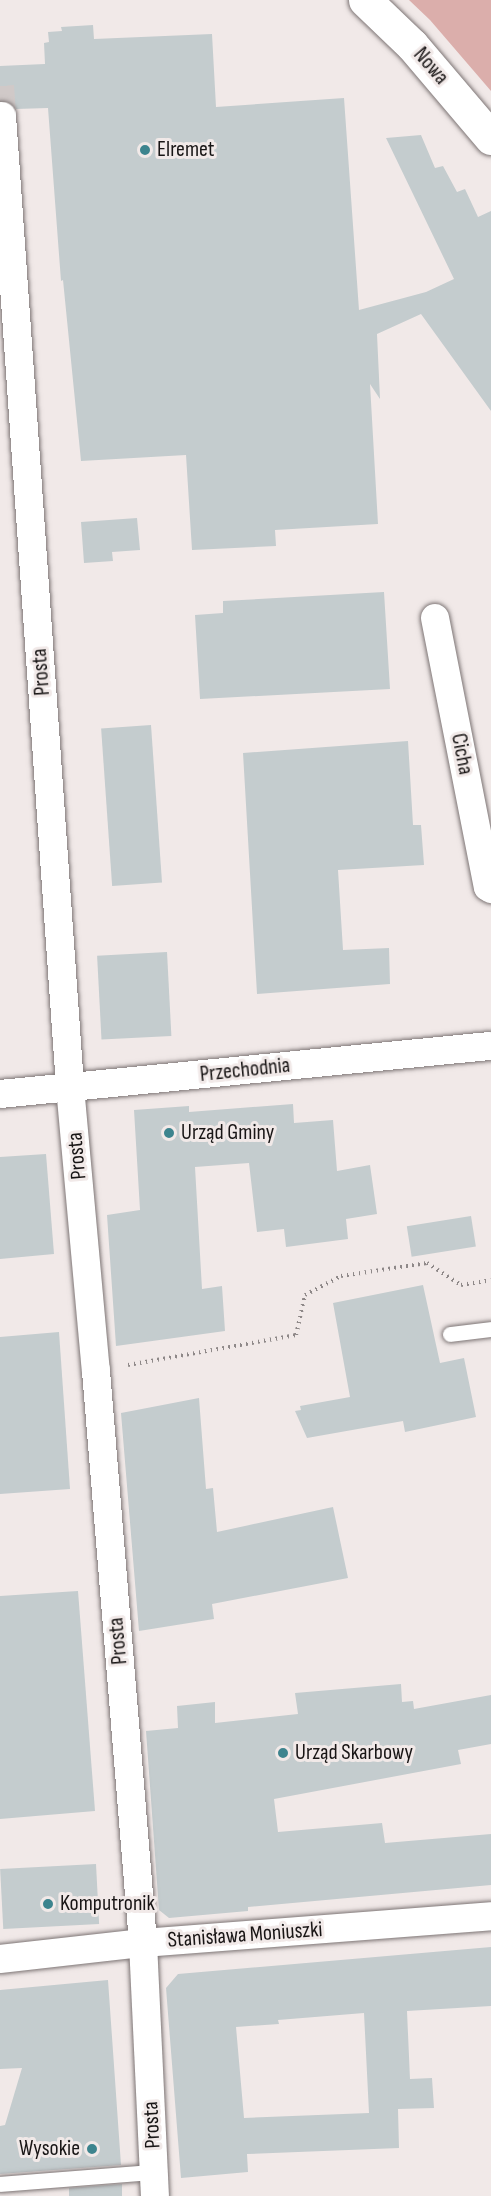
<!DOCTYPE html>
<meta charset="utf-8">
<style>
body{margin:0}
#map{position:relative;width:491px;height:2196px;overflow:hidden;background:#f1e9e8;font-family:"Sofia Sans Condensed",sans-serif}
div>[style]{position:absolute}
.green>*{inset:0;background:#dbaeab}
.building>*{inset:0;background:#c4ccce;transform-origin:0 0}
.street-tunnel>*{height:28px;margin-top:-14px;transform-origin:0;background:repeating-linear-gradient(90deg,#d0c9c8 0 28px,transparent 0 42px)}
.path>*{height:4px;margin-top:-2px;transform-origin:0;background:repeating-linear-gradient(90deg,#8e8888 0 1.5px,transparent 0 6px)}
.roads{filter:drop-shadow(0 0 2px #7d7575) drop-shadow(0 0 2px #7d7575)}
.lane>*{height:15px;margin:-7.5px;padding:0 7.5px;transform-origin:7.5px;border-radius:7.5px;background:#fff}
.street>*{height:28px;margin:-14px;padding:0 14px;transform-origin:14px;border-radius:14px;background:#fff}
.secondary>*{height:33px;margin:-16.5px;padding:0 16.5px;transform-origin:16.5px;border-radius:16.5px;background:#fff}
.dots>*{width:16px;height:16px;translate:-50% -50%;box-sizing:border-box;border:3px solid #f1e9e8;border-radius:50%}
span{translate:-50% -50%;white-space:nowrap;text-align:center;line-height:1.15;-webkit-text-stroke:6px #f1e9e8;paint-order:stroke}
.street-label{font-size:22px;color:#181515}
.poi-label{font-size:22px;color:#181515}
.left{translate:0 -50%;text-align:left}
.right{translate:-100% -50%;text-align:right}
</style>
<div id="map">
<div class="green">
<i style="clip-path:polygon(409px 0,491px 0,491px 91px,430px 20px)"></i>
</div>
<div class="building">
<i style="clip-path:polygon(93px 25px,94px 39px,212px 34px,216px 107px,344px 98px,359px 310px,426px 292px,454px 279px,386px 138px,421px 135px,435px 168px,443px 166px,457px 192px,465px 189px,478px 217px,491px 211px,491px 411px,421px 314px,377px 334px,380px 399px,370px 384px,378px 524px,275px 530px,276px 546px,192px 550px,186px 455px,81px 461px,63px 280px,61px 281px,48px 108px,16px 109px,10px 101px,0 100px,0 66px,45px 64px,44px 43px,49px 42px,48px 32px,62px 31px,61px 27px)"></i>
<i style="clip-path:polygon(137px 518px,140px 550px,112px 552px,113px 561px,84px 563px,81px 522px)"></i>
<i style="clip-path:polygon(384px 592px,390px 689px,200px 699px,195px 615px,223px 613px,223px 601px)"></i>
<i style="left:151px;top:725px;width:158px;height:50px;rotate:86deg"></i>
<i style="clip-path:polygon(408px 741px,413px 825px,421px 825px,424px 865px,338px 870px,343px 950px,389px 948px,390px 984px,257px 994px,243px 753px)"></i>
<i style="left:167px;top:952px;width:84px;height:70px;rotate:87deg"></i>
<i style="clip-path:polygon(293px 1104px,294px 1123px,333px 1120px,337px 1171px,370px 1165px,377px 1214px,346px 1219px,348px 1239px,286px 1247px,284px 1229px,257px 1232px,249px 1163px,195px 1167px,202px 1289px,222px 1286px,225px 1331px,116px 1346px,107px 1215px,140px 1210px,134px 1110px,189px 1106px,189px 1112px)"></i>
<i style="clip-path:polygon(46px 1154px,54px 1254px,0 1259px,0 1157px)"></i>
<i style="left:471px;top:1216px;width:31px;height:65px;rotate:81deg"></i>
<i style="clip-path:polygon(423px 1285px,440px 1363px,464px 1358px,476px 1417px,405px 1432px,403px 1421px,307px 1438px,295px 1411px,301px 1410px,300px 1406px,350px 1397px,333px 1303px)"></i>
<i style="clip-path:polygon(59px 1332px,70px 1489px,0 1494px,0 1337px)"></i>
<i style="clip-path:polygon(199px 1398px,206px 1489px,213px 1488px,217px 1532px,333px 1507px,348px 1578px,212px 1604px,214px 1619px,139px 1631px,121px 1413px)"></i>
<i style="clip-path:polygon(78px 1591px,95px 1811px,0 1819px,0 1596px)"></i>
<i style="clip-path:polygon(401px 1684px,402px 1702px,413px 1701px,414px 1709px,491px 1695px,491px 1744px,458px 1750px,461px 1764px,274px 1799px,278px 1832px,382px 1823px,385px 1843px,491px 1834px,491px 1885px,248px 1907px,248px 1911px,169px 1918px,159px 1910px,146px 1731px,178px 1728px,177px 1706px,215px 1702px,215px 1723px,298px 1714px,295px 1693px)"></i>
<i style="left:96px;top:1864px;width:60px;height:96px;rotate:87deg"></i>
<i style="clip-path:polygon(evenodd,491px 1947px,491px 2006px,407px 2011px,410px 2079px,432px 2078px,434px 2108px,398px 2109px,399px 2148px,247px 2154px,248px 2172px,181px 2178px,166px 1988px,178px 1974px,491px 1947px,364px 2013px,369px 2113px,244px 2118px,236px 2027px,279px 2024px,278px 2020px,364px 2013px)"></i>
<i style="clip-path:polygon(108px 1980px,121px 2165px,0 2174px,0 2126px,5px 2125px,22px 2068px,0 2069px,0 1990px)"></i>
<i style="clip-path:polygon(122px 2184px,122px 2196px,69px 2196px,69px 2188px)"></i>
</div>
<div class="street-tunnel">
<i style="left:0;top:86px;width:30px;rotate:86deg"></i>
</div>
<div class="path">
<i style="left:128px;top:1365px;width:171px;rotate:-10.1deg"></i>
<i style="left:296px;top:1335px;width:41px;rotate:-77.3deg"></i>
<i style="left:305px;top:1295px;width:41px;rotate:-27.8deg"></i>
<i style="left:341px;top:1276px;width:87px;rotate:-8.6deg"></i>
<i style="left:427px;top:1263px;width:40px;rotate:32.9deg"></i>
<i style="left:461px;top:1285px;width:30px;rotate:-9deg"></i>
</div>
<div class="roads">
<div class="lane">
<i style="left:450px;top:1334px;width:41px;rotate:-7deg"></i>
<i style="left:0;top:2184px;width:154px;rotate:-4.5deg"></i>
</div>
<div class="street">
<i style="left:2px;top:116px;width:973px;rotate:85.99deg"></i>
<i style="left:70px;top:1087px;width:285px;rotate:84.8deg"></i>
<i style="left:96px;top:1371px;width:574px;rotate:85.3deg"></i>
<i style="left:143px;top:1943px;width:253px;rotate:87.3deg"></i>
<i style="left:435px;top:618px;width:274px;rotate:78.9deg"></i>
<i style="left:488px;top:887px;width:4px;rotate:34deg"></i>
<i style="left:0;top:1094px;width:493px;rotate:-5.6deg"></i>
<i style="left:0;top:1959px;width:144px;rotate:-6.4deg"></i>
<i style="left:143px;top:1943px;width:349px;rotate:-4.4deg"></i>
</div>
<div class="secondary">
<i style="left:365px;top:0;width:65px;rotate:43.8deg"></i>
<i style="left:412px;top:45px;width:122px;rotate:49.7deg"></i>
</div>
</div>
<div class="dots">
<i style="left:145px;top:150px;background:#3d848e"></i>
<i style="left:169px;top:1133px;background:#3d848e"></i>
<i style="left:283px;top:1753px;background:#3d848e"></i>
<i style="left:48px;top:1904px;background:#3d848e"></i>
<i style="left:92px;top:2149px;background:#3d848e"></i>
</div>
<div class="street-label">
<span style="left:431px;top:66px;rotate:49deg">Nowa</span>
<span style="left:41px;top:672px;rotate:-94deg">Prosta</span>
<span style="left:462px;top:754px;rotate:79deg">Cicha</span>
<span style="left:245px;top:1070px;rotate:-6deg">Przechodnia</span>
<span style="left:77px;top:1156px;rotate:-95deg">Prosta</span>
<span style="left:118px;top:1641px;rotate:-95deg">Prosta</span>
<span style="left:245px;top:1935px;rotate:-4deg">Stanisława Moniuszki</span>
<span style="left:152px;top:2125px;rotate:-93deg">Prosta</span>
</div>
<div class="poi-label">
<span class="left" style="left:157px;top:150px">Elremet</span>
<span class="left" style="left:181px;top:1133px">Urząd Gminy</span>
<span class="left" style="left:295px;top:1753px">Urząd Skarbowy</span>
<span class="left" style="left:60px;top:1904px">Komputronik</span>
<span class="right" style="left:80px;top:2149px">Wysokie</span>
</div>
</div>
